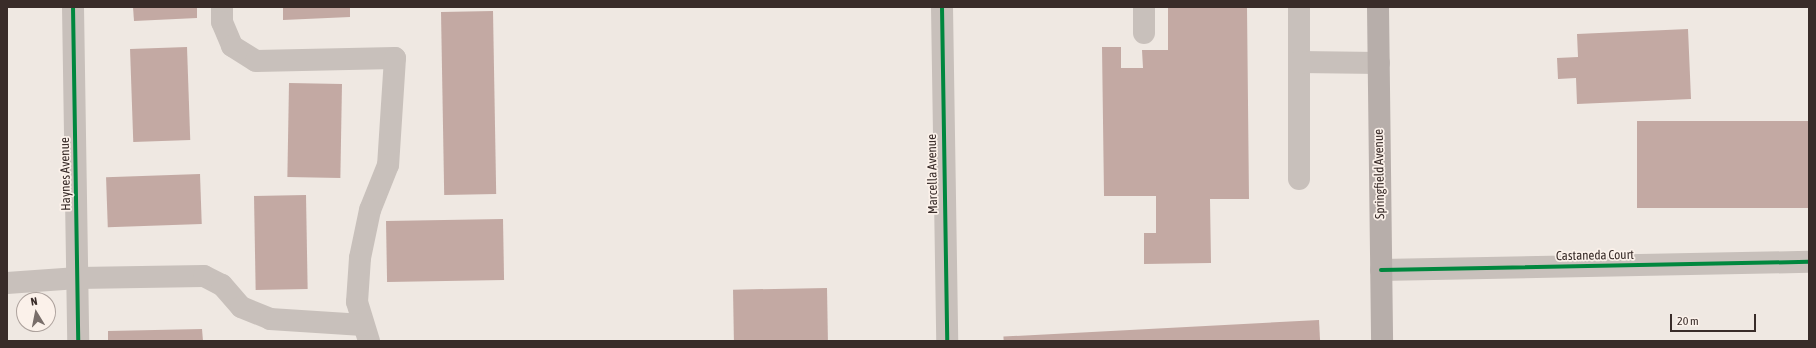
<!DOCTYPE html>
<style>
body{margin:0}
#map{position:relative;width:1816px;height:348px;overflow:hidden;background:#efe8e2;font-family:"Asap Condensed",sans-serif}
div>[style]{position:absolute}
.building>*{inset:0;background:#c3a9a3;transform-origin:0 0}
.minor>*{height:22px;margin:-11px;padding:0 11px;transform-origin:11px;border-radius:11px;background:#c8c0bb}
.major>*{height:22px;margin:-11px;padding:0 11px;transform-origin:11px;border-radius:11px;background:#b7aeaa}
.cycleway>*{height:4px;margin:-2px;padding:0 2px;transform-origin:2px;border-radius:2px;background:#00873e}
span{translate:-50% -50%;white-space:nowrap;text-align:center;line-height:1.15;-webkit-text-stroke:3.5px #fbf1ea;paint-order:stroke}
.street-label{font-size:13px;color:#392c29}
.frame{position:absolute;inset:0;border:8px solid #392c29;pointer-events:none}
.north{position:absolute;left:16px;top:292px;width:40px;height:40px;box-sizing:border-box;background:#fbf1ea;border:1px solid #ada29d;border-radius:50%;rotate:350deg;font-size:11px;font-weight:700;line-height:16px;text-align:center;color:#392c29}
.north::after{content:'';display:block;margin:auto;width:14px;height:18px;background:#796e6a;clip-path:polygon(50% 0,100% 100%,50% 72%,0 100%)}
.scale{position:absolute;left:1670px;top:314px;width:86px;height:18px;box-sizing:border-box;border:2px solid #392c29;border-top:0;padding-left:5px;font-size:12px;line-height:14px;white-space:nowrap;color:#392c29;-webkit-text-stroke:3px #fbf1ea;paint-order:stroke}
</style>
<div id="map">
<div class="building">
<i style="clip-path:polygon(133px 7px,197px 7px,197px 18px,134px 21px)"></i>
<i style="clip-path:polygon(283px 7px,350px 7px,350px 17px,283px 20px)"></i>
<i style="clip-path:polygon(1168px 7px,1247px 7px,1249px 199px,1210px 199px,1211px 263px,1144px 264px,1144px 233px,1156px 233px,1156px 196px,1104px 196px,1102px 47px,1121px 47px,1121px 68px,1143px 68px,1142px 50px,1168px 50px)"></i>
<i style="left:493px;top:11px;width:183px;height:52px;rotate:89deg"></i>
<i style="clip-path:polygon(1688px 29px,1691px 99px,1577px 104px,1576px 78px,1558px 79px,1557px 58px,1578px 57px,1577px 34px)"></i>
<i style="left:187px;top:47px;width:93px;height:57px;rotate:88deg"></i>
<i style="left:289px;top:83px;width:53px;height:94px;rotate:1deg"></i>
<i style="left:1809px;top:121px;width:87px;height:172px;rotate:90deg"></i>
<i style="left:200px;top:174px;width:50px;height:94px;rotate:88deg"></i>
<i style="left:306px;top:195px;width:94px;height:52px;rotate:89deg"></i>
<i style="left:503px;top:219px;width:61px;height:117px;rotate:89deg"></i>
<i style="left:827px;top:288px;width:53px;height:94px;rotate:89deg"></i>
<i style="left:1319px;top:320px;width:21px;height:316px;rotate:87deg"></i>
<i style="clip-path:polygon(202px 329px,203px 341px,108px 341px,108px 331px)"></i>
</div>
<div class="minor">
<i style="left:73px;top:7px;width:334px;rotate:89.1deg"></i>
<i style="left:222px;top:7px;width:15px;rotate:90deg"></i>
<i style="left:222px;top:22px;width:26px;rotate:67deg"></i>
<i style="left:232px;top:46px;width:28px;rotate:32deg"></i>
<i style="left:256px;top:61px;width:139px;rotate:-1.2deg"></i>
<i style="left:395px;top:58px;width:107px;rotate:93.7deg"></i>
<i style="left:388px;top:165px;width:48px;rotate:111.8deg"></i>
<i style="left:370px;top:210px;width:49px;rotate:101.8deg"></i>
<i style="left:360px;top:258px;width:44px;rotate:93.9deg"></i>
<i style="left:357px;top:302px;width:41px;rotate:72.9deg"></i>
<i style="left:942px;top:7px;width:334px;rotate:89.1deg"></i>
<i style="left:1299px;top:7px;width:172px;rotate:90deg"></i>
<i style="left:1144px;top:33px;width:26px;rotate:-90deg"></i>
<i style="left:1299px;top:62px;width:80px;rotate:0.7deg"></i>
<i style="left:1381px;top:270px;width:428px;rotate:-1.1deg"></i>
<i style="left:7px;top:283px;width:71px;rotate:-4deg"></i>
<i style="left:78px;top:278px;width:126px;rotate:-0.9deg"></i>
<i style="left:204px;top:276px;width:20px;rotate:27deg"></i>
<i style="left:222px;top:285px;width:29px;rotate:49deg"></i>
<i style="left:241px;top:307px;width:31px;rotate:22deg"></i>
<i style="left:270px;top:319px;width:93px;rotate:3.7deg"></i>
</div>
<div class="major">
<i style="left:1378px;top:7px;width:334px;rotate:89.3deg"></i>
</div>
<div class="cycleway">
<i style="left:73px;top:7px;width:334px;rotate:89.1deg"></i>
<i style="left:942px;top:7px;width:334px;rotate:89.1deg"></i>
<i style="left:1381px;top:270px;width:428px;rotate:-1.1deg"></i>
</div>
<div class="street-label">
<span style="left:66px;top:174px;rotate:-91deg">Haynes Avenue</span>
<span style="left:933px;top:174px;rotate:-91deg">Marcella Avenue</span>
<span style="left:1380px;top:174px;rotate:-91deg">Springfield Avenue</span>
<span style="left:1595px;top:256px;rotate:-1deg">Castaneda Court</span>
</div>
<div class="frame"></div>
<div class="north">N</div>
<div class="scale">20 m</div>
</div>
